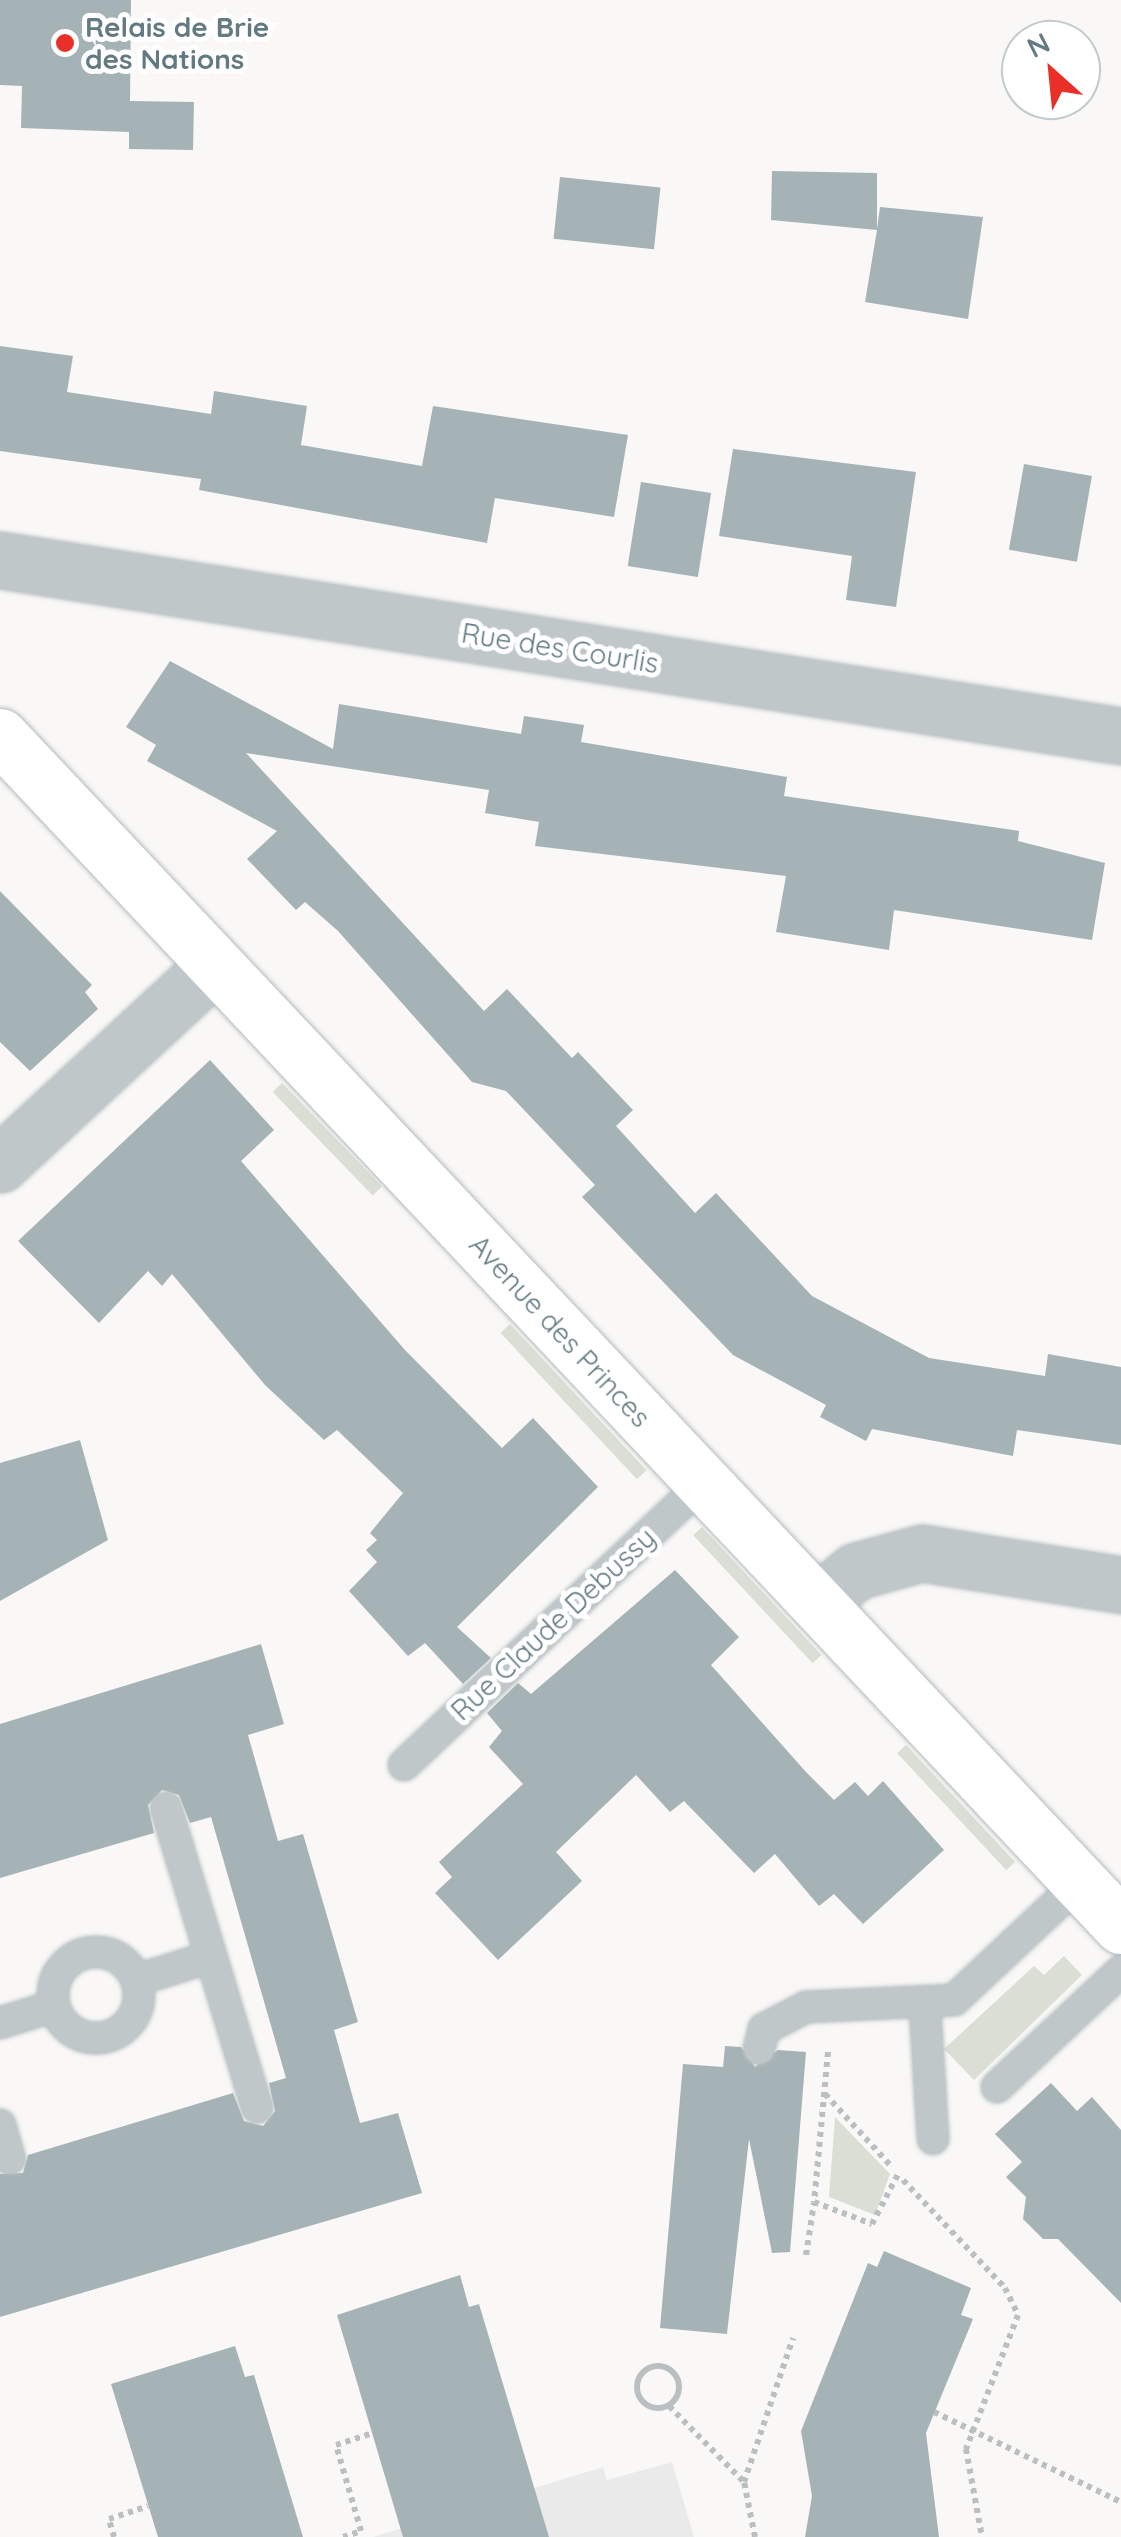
<!DOCTYPE html>
<style>
body{margin:0}
#map{position:relative;width:1121px;height:2537px;overflow:hidden;background:#f9f8f6;font-family:Quicksand,sans-serif}
div>[style]{position:absolute}
.built>*{inset:0;background:#eaeaea}
.green>*{inset:0;background:#daded5;transform-origin:0 0}
.building>*{inset:0;background:#a6b3b6;transform-origin:0 0}
.path>*{height:6px;margin-top:-3px;transform-origin:0;background:repeating-linear-gradient(90deg,#babfc1 0 5px,transparent 0 10px)}
.path>.ring{margin:-3px;padding:0;box-sizing:content-box;background:none;border:6px solid #babfc1;border-radius:50%}
.roads{filter:drop-shadow(0 0 2px #b2bbbe) drop-shadow(0 0 2px #b2bbbe)}
.lane>*{height:30px;margin:-15px;padding:0 15px;transform-origin:15px;border-radius:15px;background:#c0c7c9}
.lane>.ring{margin:-15px;padding:0;box-sizing:content-box;background:none;border:30px solid #c0c7c9;border-radius:50%}
.street>*{height:55px;margin:-27.5px;padding:0 27.5px;transform-origin:27.5px;border-radius:27.5px;background:#c0c7c9}
.secondary>*{height:55px;margin:-27.5px;padding:0 27.5px;transform-origin:27.5px;border-radius:27.5px;background:#fff}
.dots>*{width:28px;height:28px;translate:-50% -50%;box-sizing:border-box;border:5px solid #fff;border-radius:50%}
span{translate:-50% -50%;white-space:nowrap;text-align:center;line-height:1.15;-webkit-text-stroke:10px #fff;paint-order:stroke}
.poi-label{font-size:28px;color:#637a82;font-weight:700}
.left{translate:0 -50%;text-align:left}
.street-label{font-size:28px;color:#637a82}
.north{position:absolute;left:1001px;top:20px;width:100px;height:100px;box-sizing:border-box;background:#fff;border:2px solid #c1cacd;border-radius:50%;rotate:333deg;font-size:28px;font-weight:700;line-height:40px;text-align:center;color:#637a82}
.north::after{content:'';display:block;margin:auto;width:35px;height:45px;background:#e92f27;clip-path:polygon(50% 0,100% 100%,50% 72%,0 100%)}
</style>
<div id="map">
<div class="built">
<i style="clip-path:polygon(672px 2462px,694px 2537px,373px 2537px,603px 2467px,607px 2480px)"></i>
</div>
<div class="green">
<i style="left:282px;top:1083px;width:144px;height:13px;rotate:46deg"></i>
<i style="left:510px;top:1324px;width:200px;height:13px;rotate:47deg"></i>
<i style="left:702px;top:1527px;width:175px;height:12px;rotate:47deg"></i>
<i style="left:906px;top:1745px;width:160px;height:12px;rotate:47deg"></i>
<i style="clip-path:polygon(1064px 1956px,1082px 1975px,974px 2080px,944px 2049px,1034px 1966px,1044px 1975px)"></i>
<i style="clip-path:polygon(835px 2117px,890px 2174px,875px 2215px,829px 2197px)"></i>
</div>
<div class="building">
<i style="clip-path:polygon(0 0,131px 0,130px 101px,194px 102px,193px 150px,129px 149px,129px 132px,21px 128px,22px 86px,0 85px)"></i>
<i style="clip-path:polygon(772px 171px,877px 173px,877px 229px,880px 207px,983px 217px,968px 319px,865px 302px,877px 230px,771px 220px)"></i>
<i style="left:560px;top:177px;width:101px;height:62px;rotate:6deg"></i>
<i style="clip-path:polygon(0 346px,73px 356px,67px 392px,211px 414px,214px 391px,307px 406px,301px 445px,422px 466px,433px 406px,628px 435px,614px 517px,495px 498px,487px 543px,199px 490px,201px 479px,0 451px)"></i>
<i style="clip-path:polygon(733px 449px,916px 472px,896px 607px,846px 600px,852px 556px,719px 536px)"></i>
<i style="left:1024px;top:464px;width:69px;height:87px;rotate:10deg"></i>
<i style="left:641px;top:482px;width:71px;height:85px;rotate:9deg"></i>
<i style="clip-path:polygon(170px 661px,333px 749px,339px 704px,521px 734px,524px 716px,584px 725px,581px 742px,787px 777px,784px 796px,1019px 831px,1018px 841px,1105px 863px,1092px 940px,894px 910px,889px 950px,776px 932px,786px 876px,535px 846px,539px 822px,485px 813px,489px 790px,246px 753px,484px 1011px,507px 989px,572px 1058px,578px 1052px,633px 1110px,616px 1126px,695px 1213px,716px 1193px,812px 1296px,929px 1358px,1045px 1376px,1048px 1354px,1121px 1367px,1121px 1445px,1017px 1430px,1013px 1456px,872px 1429px,866px 1441px,820px 1417px,826px 1405px,733px 1355px,582px 1197px,595px 1185px,506px 1091px,472px 1082px,338px 931px,305px 902px,296px 910px,247px 859px,277px 831px,147px 761px,156px 745px,126px 727px)"></i>
<i style="clip-path:polygon(0 891px,92px 985px,85px 992px,98px 1009px,30px 1071px,0 1042px)"></i>
<i style="clip-path:polygon(210px 1060px,274px 1130px,241px 1161px,405px 1350px,502px 1448px,533px 1418px,598px 1487px,457px 1627px,491px 1658px,463px 1684px,425px 1643px,408px 1656px,349px 1591px,377px 1562px,366px 1550px,377px 1540px,370px 1533px,403px 1493px,337px 1430px,324px 1440px,265px 1385px,172px 1274px,162px 1286px,148px 1271px,99px 1323px,18px 1241px)"></i>
<i style="clip-path:polygon(80px 1440px,108px 1540px,0 1601px,0 1463px)"></i>
<i style="clip-path:polygon(675px 1570px,739px 1637px,711px 1665px,806px 1772px,834px 1800px,855px 1782px,868px 1796px,883px 1781px,944px 1850px,863px 1924px,834px 1894px,819px 1906px,775px 1854px,754px 1873px,684px 1801px,670px 1812px,636px 1775px,556px 1852px,582px 1881px,498px 1960px,435px 1893px,452px 1877px,439px 1862px,523px 1784px,489px 1747px,502px 1731px,487px 1713px,518px 1683px,531px 1694px)"></i>
<i style="clip-path:polygon(261px 1644px,284px 1724px,248px 1735px,278px 1841px,303px 1834px,358px 2022px,334px 2030px,360px 2123px,398px 2113px,422px 2193px,0 2317px,0 2174px,23px 2173px,28px 2155px,233px 2093px,244px 2121px,263px 2126px,275px 2111px,269px 2083px,286px 2078px,211px 1817px,190px 1823px,179px 1795px,162px 1790px,148px 1805px,154px 1833px,0 1878px,0 1724px)"></i>
<i style="clip-path:polygon(725px 2046px,741px 2047px,755px 2067px,778px 2050px,806px 2052px,790px 2252px,772px 2253px,749px 2139px,727px 2334px,660px 2328px,683px 2064px,723px 2067px)"></i>
<i style="clip-path:polygon(1051px 2083px,1077px 2111px,1092px 2097px,1121px 2130px,1121px 2303px,1058px 2239px,1043px 2239px,1023px 2219px,1026px 2197px,1006px 2177px,1022px 2162px,995px 2134px)"></i>
<i style="clip-path:polygon(884px 2251px,971px 2288px,961px 2315px,973px 2319px,926px 2433px,939px 2537px,805px 2537px,812px 2496px,801px 2431px,868px 2263px,877px 2267px)"></i>
<i style="clip-path:polygon(460px 2275px,469px 2307px,479px 2304px,549px 2537px,403px 2537px,337px 2315px)"></i>
<i style="clip-path:polygon(235px 2346px,245px 2377px,254px 2375px,303px 2537px,158px 2537px,111px 2384px)"></i>
</div>
<div class="path">
<i style="left:828px;top:2052px;width:151px;rotate:95.3deg"></i>
<i style="left:814px;top:2202px;width:62px;rotate:20.8deg"></i>
<i style="left:872px;top:2224px;width:56px;rotate:-62.5deg"></i>
<i style="left:825px;top:2094px;width:99px;rotate:47.5deg"></i>
<i style="left:903px;top:2180px;width:149px;rotate:46.6deg"></i>
<i style="left:1005px;top:2288px;width:30px;rotate:64deg"></i>
<i style="left:1018px;top:2315px;width:144px;rotate:111.2deg"></i>
<i style="left:966px;top:2449px;width:89px;rotate:79.7deg"></i>
<i style="left:806px;top:2255px;width:53px;rotate:-81.3deg"></i>
<i class="ring" style="left:637px;top:2366px;width:36px;height:36px"></i>
<i style="left:669px;top:2406px;width:107px;rotate:45.4deg"></i>
<i style="left:934px;top:2412px;width:208px;rotate:25.7deg"></i>
<i style="left:114px;top:2537px;width:19px;rotate:-106deg"></i>
<i style="left:109px;top:2519px;width:41px;rotate:-18.4deg"></i>
<i style="left:343px;top:2537px;width:19px;rotate:-18deg"></i>
<i style="left:361px;top:2531px;width:90px;rotate:-106.2deg"></i>
<i style="left:336px;top:2445px;width:40px;rotate:-18deg"></i>
<i style="left:755px;top:2537px;width:56px;rotate:-101.3deg"></i>
<i style="left:744px;top:2482px;width:152px;rotate:-71.2deg"></i>
</div>
<div class="roads">
<div class="lane">
<i style="left:404px;top:1765px;width:411px;rotate:-43.3deg"></i>
<i style="left:166px;top:1808px;width:313px;rotate:73.1deg"></i>
<i class="ring" style="left:53px;top:1952px;width:56px;height:56px"></i>
<i style="left:137px;top:1980px;width:77px;rotate:-17.5deg"></i>
<i style="left:925px;top:2008px;width:131px;rotate:86.5deg"></i>
<i style="left:0;top:2023px;width:57px;rotate:-17.5deg"></i>
<i style="left:759px;top:2049px;width:21px;rotate:-76deg"></i>
<i style="left:764px;top:2029px;width:47px;rotate:-27.6deg"></i>
<i style="left:806px;top:2007px;width:148px;rotate:-2.7deg"></i>
<i style="left:954px;top:2000px;width:173px;rotate:-43.1deg"></i>
<i style="left:997px;top:2087px;width:170px;rotate:-43.1deg"></i>
<i style="left:0;top:2125px;width:35px;rotate:74deg"></i>
</div>
<div class="street">
<i style="left:0;top:560px;width:1135px;rotate:8.92deg"></i>
<i style="left:0;top:1164px;width:293px;rotate:-42.8deg"></i>
<i style="left:817px;top:1603px;width:50px;rotate:-39.4deg"></i>
<i style="left:856px;top:1571px;width:68px;rotate:-15.3deg"></i>
<i style="left:922px;top:1553px;width:202px;rotate:9.1deg"></i>
</div>
<div class="secondary">
<i style="left:0;top:736px;width:1635px;rotate:46.71deg"></i>
</div>
</div>
<div class="dots">
<i style="left:65px;top:43px;background:#e92f27"></i>
</div>
<div class="poi-label">
<span class="left" style="left:85px;top:43px">Relais de Brie<br>des Nations</span>
</div>
<div class="street-label">
<span style="left:560px;top:648px;rotate:9deg">Rue des Courlis</span>
<span style="left:560px;top:1331px;rotate:47deg">Avenue des Princes</span>
<span style="left:553px;top:1624px;rotate:-43deg">Rue Claude Debussy</span>
</div>
<div class="north">N</div>
</div>
